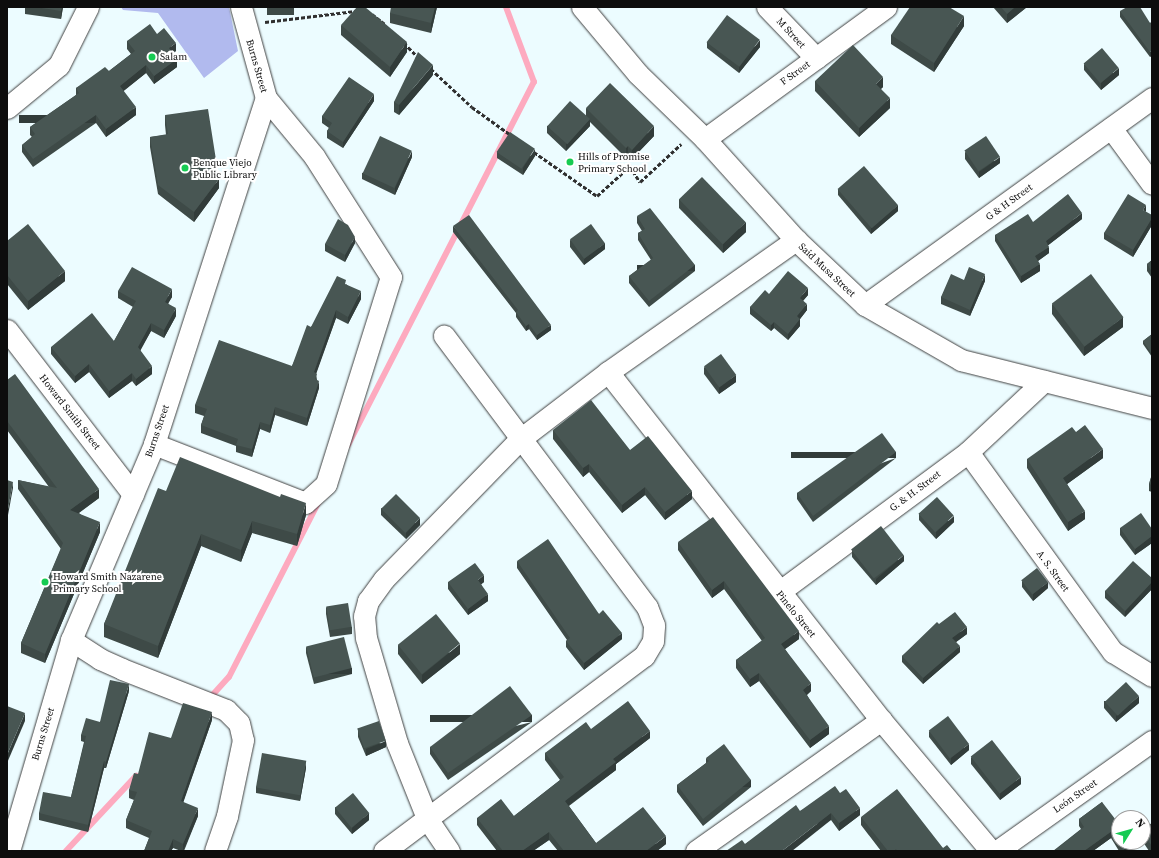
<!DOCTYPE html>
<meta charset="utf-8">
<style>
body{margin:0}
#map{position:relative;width:1159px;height:858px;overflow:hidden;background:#ecfcff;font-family:"Source Serif 4",serif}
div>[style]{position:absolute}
.green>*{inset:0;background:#b1baee}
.stream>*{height:6px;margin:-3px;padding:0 3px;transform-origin:3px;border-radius:3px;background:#fdaabf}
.path>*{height:2.5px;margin-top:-1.25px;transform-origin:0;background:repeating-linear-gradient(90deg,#2f2f2f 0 4px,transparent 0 6px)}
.roads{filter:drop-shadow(0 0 1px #404040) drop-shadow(0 0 1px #404040)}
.minor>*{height:21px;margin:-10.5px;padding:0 10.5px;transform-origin:10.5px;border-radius:10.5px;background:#fff}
.wall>*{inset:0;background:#3e4a47;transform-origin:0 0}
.shaded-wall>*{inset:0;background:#323c3a;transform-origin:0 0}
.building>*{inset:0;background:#485653;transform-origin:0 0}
.dots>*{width:11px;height:11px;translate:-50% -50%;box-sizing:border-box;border:2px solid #fff;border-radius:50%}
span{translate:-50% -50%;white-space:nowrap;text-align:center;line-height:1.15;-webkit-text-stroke:4px #fff;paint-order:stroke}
.street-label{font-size:10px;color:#0d0d0d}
.poi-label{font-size:10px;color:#0d0d0d}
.left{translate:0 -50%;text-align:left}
.frame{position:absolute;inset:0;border:8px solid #0d0d0d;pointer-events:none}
.north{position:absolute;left:1111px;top:810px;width:40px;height:40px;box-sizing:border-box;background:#fff;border:1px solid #9e9e9e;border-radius:50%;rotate:53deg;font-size:11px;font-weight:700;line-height:16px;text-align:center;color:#0d0d0d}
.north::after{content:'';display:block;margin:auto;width:14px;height:18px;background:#16cb52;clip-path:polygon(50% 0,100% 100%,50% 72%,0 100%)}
</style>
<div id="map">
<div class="green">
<i style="clip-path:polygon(121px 7px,229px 7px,238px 51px,204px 78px,158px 13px,123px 10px)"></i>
</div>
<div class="stream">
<i style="left:348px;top:445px;width:408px;rotate:-62.9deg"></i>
<i style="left:534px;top:82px;width:80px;rotate:-110.5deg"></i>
<i style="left:208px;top:700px;width:31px;rotate:-48deg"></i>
<i style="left:229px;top:677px;width:198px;rotate:-62.9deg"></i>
<i style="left:66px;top:851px;width:103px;rotate:-47deg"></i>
</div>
<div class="path">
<i style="left:372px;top:14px;width:18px;rotate:38deg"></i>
<i style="left:265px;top:22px;width:91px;rotate:-7deg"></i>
<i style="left:404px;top:43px;width:21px;rotate:45deg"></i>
<i style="left:431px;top:69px;width:56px;rotate:42.8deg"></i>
<i style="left:472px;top:107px;width:48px;rotate:35.7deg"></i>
<i style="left:534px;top:152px;width:77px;rotate:34.9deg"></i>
<i style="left:597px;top:196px;width:45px;rotate:-42.3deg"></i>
<i style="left:630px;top:166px;width:19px;rotate:58deg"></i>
<i style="left:640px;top:182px;width:56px;rotate:-42.8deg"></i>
</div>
<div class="roads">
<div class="minor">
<i style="left:582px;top:7px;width:87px;rotate:50.1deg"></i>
<i style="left:638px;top:74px;width:93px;rotate:44.1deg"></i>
<i style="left:705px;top:139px;width:136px;rotate:48deg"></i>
<i style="left:796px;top:240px;width:95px;rotate:43.3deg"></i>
<i style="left:865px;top:305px;width:111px;rotate:29.8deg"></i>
<i style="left:961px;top:360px;width:197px;rotate:14.1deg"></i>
<i style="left:767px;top:7px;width:71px;rotate:46.1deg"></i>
<i style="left:7px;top:108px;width:67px;rotate:-39.6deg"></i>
<i style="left:59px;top:65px;width:65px;rotate:-63.4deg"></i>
<i style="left:1111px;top:128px;width:69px;rotate:53.8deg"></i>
<i style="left:705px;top:139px;width:224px;rotate:-36.1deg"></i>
<i style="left:865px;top:305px;width:354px;rotate:-35.8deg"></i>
<i style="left:7px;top:330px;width:207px;rotate:52.5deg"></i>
<i style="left:608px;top:372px;width:442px;rotate:51.9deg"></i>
<i style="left:881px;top:720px;width:171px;rotate:50deg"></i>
<i style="left:154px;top:444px;width:162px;rotate:21.3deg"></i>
<i style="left:305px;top:503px;width:28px;rotate:-42deg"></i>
<i style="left:326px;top:484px;width:217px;rotate:-72.6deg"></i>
<i style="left:391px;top:277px;width:143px;rotate:-122.5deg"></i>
<i style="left:314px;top:156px;width:75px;rotate:-129.6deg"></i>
<i style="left:968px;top:452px;width:247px;rotate:54.1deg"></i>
<i style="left:1113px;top:652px;width:46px;rotate:31.6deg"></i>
<i style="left:779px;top:592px;width:235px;rotate:-36.5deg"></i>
<i style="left:968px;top:452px;width:104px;rotate:-43.1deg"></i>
<i style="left:71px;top:640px;width:35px;rotate:33deg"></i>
<i style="left:100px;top:659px;width:24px;rotate:24deg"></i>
<i style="left:122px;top:669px;width:112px;rotate:21.5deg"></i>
<i style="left:226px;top:710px;width:18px;rotate:45deg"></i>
<i style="left:239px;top:723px;width:17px;rotate:77deg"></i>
<i style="left:243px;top:740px;width:78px;rotate:101.9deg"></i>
<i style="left:227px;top:816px;width:37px;rotate:109deg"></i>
<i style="left:9px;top:851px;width:220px;rotate:-73.6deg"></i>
<i style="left:71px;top:640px;width:213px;rotate:-67deg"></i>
<i style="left:154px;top:444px;width:364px;rotate:-72.1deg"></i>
<i style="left:266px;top:98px;width:94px;rotate:-105.4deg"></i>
<i style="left:384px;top:851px;width:325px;rotate:-36.9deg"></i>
<i style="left:644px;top:656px;width:17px;rotate:-59deg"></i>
<i style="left:653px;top:641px;width:16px;rotate:-86deg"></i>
<i style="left:654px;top:625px;width:19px;rotate:-111deg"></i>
<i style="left:647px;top:607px;width:339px;rotate:-126.8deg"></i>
<i style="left:449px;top:851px;width:40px;rotate:-124deg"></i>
<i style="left:427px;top:818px;width:81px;rotate:-111.8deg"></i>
<i style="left:397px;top:743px;width:109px;rotate:-106.4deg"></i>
<i style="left:366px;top:638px;width:22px;rotate:-95deg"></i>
<i style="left:364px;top:616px;width:16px;rotate:-75deg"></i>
<i style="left:368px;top:601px;width:27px;rotate:-54deg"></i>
<i style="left:384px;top:579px;width:194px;rotate:-45.8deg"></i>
<i style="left:519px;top:440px;width:112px;rotate:-37.4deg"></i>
<i style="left:608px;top:372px;width:230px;rotate:-35.1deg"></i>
<i style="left:696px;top:851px;width:227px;rotate:-35.3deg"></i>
<i style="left:997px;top:851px;width:190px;rotate:-35.4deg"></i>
</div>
</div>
<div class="wall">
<i style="clip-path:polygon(25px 7px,63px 7px,61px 19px,25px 14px)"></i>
<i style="left:267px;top:7px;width:27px;height:8px"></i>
<i style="clip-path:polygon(437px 7px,431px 33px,390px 23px,390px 13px)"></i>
<i style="clip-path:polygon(993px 7px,1027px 7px,1007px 23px)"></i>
<i style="clip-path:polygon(1120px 11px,1150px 23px,1152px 22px,1150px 57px,1120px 17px)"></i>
<i style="clip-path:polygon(341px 25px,407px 52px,390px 77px,341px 35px)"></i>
<i style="clip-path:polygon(964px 26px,934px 72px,891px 44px,891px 35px)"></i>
<i style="clip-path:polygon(157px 34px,176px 51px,172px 53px,177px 67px,154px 84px,146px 73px,123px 91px,136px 115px,106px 137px,96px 123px,33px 167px,22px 152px,22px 145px,32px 137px,30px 135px,30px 127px,76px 95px,76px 88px,109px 71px,131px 54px,127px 49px,127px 41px)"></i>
<i style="clip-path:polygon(707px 42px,760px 47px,739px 73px,707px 48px)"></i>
<i style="clip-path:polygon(1084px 64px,1119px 75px,1101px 90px,1084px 70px)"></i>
<i style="clip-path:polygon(433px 75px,399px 115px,394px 112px,394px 102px)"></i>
<i style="clip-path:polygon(815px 81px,883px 87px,881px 89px,890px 108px,859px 137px,815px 91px)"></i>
<i style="clip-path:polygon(374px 101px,343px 148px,327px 138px,327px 131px,329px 128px,322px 123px,322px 116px)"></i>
<i style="clip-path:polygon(586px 108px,654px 136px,632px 159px,628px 156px,626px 158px,590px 122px,590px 126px,566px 151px,547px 133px,547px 126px,586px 116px)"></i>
<i style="clip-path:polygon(165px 115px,219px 188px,194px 222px,158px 194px,150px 147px,150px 137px,166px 135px,165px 125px)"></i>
<i style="clip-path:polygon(497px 152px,535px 156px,523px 175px,497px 158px)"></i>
<i style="clip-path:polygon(965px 152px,1000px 163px,979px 178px,965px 159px)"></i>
<i style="clip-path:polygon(412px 157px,395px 195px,362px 179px,362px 173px)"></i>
<i style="clip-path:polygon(838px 189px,898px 211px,871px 234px,838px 195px)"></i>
<i style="clip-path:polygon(679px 199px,746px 232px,723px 253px,679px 208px)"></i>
<i style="clip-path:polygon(1152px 215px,1152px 225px,1133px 257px,1104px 239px,1104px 233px)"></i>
<i style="clip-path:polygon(637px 216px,695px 271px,649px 307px,629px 283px,629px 276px,651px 260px,638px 240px,638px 233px,642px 231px,637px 223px)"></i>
<i style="clip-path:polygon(1082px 219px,1048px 245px,1049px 253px,1038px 261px,1040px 271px,1021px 283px,995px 241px,995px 235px,1033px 222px)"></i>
<i style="clip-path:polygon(453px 226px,551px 330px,537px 340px,529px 329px,526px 331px,516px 317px,516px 313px,453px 232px)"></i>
<i style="clip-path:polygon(570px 240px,605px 249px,584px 265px,570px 247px)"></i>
<i style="clip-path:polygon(7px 241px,65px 281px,28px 310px,7px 284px)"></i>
<i style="clip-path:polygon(355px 243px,345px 262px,325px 251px,325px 244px)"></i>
<i style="clip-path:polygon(1152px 260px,1152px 278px,1147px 271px,1147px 264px)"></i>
<i style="clip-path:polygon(964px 280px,985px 281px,970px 316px,941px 304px,941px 297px)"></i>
<i style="clip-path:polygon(346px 284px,361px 299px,348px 324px,336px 318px,316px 373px,317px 380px,319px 388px,307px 426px,275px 415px,270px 433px,260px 429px,252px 457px,236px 452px,236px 446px,201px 433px,201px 425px,204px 416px,195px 413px,195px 405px,292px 366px,311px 327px)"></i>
<i style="clip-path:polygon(118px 291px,172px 297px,168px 303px,176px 316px,164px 338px,151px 331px,140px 350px,152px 374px,136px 386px,132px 381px,109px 398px,89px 372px,75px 383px,51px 354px,51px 347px,114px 341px,133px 307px,118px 298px)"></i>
<i style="clip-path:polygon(769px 294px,808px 295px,803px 301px,807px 310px,800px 319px,800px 326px,788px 340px,774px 328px,771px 331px,750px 314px,750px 307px)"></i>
<i style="clip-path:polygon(1052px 304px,1123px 327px,1084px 356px,1052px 314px)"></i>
<i style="clip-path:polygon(1152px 334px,1152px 357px,1143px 344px,1143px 341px)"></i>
<i style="clip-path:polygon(704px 367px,736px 382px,719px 394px,704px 374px)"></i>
<i style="clip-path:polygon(7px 380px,99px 498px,79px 513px,100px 532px,45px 663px,21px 653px,21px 643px,61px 549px,18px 489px,18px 480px,49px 487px,7px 430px)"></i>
<i style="clip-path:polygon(553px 430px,630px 450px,692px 499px,665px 520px,645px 495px,622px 513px,589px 472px,583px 477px,553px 439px)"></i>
<i style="clip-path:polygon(896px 458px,813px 522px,797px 499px,797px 493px)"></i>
<i style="clip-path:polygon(1103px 458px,1067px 484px,1085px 519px,1068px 531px,1027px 468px,1027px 459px)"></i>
<i style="clip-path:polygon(1152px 474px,1152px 492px,1149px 491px,1149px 484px)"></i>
<i style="clip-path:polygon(166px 491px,306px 515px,297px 546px,252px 533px,241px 562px,201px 546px,158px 658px,104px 637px,104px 624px)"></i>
<i style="clip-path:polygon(381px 508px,420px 525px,406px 539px,381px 515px)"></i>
<i style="clip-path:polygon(919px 514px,954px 522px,936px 539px,919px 520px)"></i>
<i style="clip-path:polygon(1120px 528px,1152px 529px,1152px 543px,1135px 555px,1120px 535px)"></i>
<i style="clip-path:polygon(678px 542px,799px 639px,785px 649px,811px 691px,807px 695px,829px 734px,810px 748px,759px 681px,750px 687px,736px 668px,736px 660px,762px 641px,724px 589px,712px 598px,678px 550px)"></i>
<i style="clip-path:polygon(852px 550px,904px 561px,876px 585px,852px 557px)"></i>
<i style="clip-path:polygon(517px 561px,599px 614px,622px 639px,584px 670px,566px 647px,566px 641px,567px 640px,517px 568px)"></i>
<i style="clip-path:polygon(1152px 578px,1152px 589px,1125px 617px,1105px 598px,1105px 591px)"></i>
<i style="clip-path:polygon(1022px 581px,1048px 588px,1033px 601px,1022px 587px)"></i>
<i style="clip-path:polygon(448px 582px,484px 582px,481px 584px,488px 601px,468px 615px,448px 589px)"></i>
<i style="clip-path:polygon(326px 607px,352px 627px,352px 634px,330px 637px,326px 614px)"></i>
<i style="clip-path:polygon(939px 624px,967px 634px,956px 642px,960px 652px,923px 684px,902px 662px,902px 656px)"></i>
<i style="clip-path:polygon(398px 645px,460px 654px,422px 684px,398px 654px)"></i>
<i style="clip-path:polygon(306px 647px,352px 674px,314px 684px,306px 653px)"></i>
<i style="clip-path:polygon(129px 691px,106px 768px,104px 768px,88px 832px,39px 820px,39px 813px,71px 797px,84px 742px,81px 741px,81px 735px,100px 722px)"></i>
<i style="clip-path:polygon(1104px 701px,1139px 703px,1116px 722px,1104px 708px)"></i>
<i style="clip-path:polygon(212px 720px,183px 802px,198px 816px,184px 851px,181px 851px,173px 848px,171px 851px,144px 851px,149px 838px,126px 828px,126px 820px,134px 800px,129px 798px,129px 790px,171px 738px)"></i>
<i style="clip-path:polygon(532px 722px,448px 780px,430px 754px,430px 747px)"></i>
<i style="clip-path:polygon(591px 729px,650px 738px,616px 764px,616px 770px,569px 806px,596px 843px,666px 844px,657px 851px,558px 851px,549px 840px,533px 851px,497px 851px,477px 825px,477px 818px,514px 816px,560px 780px,545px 760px,545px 753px)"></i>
<i style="clip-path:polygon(358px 730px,386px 747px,366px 756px,358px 737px)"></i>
<i style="clip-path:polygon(929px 731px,969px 750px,951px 765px,929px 737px)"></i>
<i style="clip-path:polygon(971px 757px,1021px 784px,1000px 800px,971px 764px)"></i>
<i style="clip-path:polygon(706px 758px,751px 787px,703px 826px,677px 792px,677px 785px,706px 763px)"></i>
<i style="clip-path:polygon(306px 768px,300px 801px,256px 793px,256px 787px)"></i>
<i style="clip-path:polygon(1152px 785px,1152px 796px,1151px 795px,1151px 786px)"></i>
<i style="clip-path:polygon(840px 793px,860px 815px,839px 831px,831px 820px,745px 844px,800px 811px)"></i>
<i style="clip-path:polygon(1102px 802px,1119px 842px,1142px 842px,1130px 851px,1119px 851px,1111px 838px,1093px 851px,1053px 851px,1081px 829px,1079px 826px,1079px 819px)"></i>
<i style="clip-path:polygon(335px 807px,369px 820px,352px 834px,335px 814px)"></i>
<i style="clip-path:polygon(861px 817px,943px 848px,952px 851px,881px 851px,861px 825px)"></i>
<i style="clip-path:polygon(1152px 823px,1152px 851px,1149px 851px,1143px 842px,1143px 829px)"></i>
</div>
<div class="shaded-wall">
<i style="clip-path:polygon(62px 7px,63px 7px,61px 19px,61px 11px)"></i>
<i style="clip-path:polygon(435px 7px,437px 7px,431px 33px,431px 23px)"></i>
<i style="clip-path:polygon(1015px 7px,1027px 7px,1007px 23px,1007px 14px)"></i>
<i style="clip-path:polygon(964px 16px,964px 26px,934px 72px,934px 63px)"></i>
<i style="clip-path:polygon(760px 40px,760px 47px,739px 73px,739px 67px)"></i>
<i style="clip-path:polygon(407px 42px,407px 52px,390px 77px,390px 67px)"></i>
<i style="clip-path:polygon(176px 43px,176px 51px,169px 56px,169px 48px)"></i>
<i style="clip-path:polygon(1152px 50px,1152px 56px,1150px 57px,1150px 52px)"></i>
<i style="clip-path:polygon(177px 59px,177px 67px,154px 84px,154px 76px)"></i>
<i style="clip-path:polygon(146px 65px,146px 73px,120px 94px,120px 86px)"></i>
<i style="clip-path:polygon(433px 65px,433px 75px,399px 115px,399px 105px)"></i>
<i style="clip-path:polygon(1119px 68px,1119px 75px,1101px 90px,1101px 83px)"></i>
<i style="clip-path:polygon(883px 77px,883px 87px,876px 93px,876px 84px)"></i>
<i style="clip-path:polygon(374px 94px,374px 101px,343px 148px,343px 142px)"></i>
<i style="clip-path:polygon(890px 98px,890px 108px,859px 137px,859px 128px)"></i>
<i style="clip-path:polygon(136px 107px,136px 115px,106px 137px,106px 129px)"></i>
<i style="left:96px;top:115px;width:8px;height:77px;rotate:90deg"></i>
<i style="clip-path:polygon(590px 119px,590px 126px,566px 151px,566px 144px)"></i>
<i style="clip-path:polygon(654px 126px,654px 136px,632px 159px,632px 150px)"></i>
<i style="clip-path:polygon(628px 146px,628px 156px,626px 158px,626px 148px)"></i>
<i style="clip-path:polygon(535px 149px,535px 156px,523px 175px,523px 168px)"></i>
<i style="clip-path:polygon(412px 151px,412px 157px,395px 195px,395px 188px)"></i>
<i style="clip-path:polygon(1000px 157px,1000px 163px,979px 178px,979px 172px)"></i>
<i style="clip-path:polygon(219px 179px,219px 188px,194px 222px,194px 212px)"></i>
<i style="clip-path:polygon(898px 205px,898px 211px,871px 234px,871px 228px)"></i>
<i style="clip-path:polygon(1146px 205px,1146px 212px,1143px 210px)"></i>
<i style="clip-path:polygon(1082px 213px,1082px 219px,1046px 247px,1046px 241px)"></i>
<i style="clip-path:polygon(1152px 218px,1152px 225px,1133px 257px,1133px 250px)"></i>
<i style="clip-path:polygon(746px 222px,746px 232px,723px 253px,723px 243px)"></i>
<i style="clip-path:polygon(355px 237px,355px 243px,345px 262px,345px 255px)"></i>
<i style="clip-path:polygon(605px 243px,605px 249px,584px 265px,584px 259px)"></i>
<i style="clip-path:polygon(1049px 247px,1049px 253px,1035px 263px,1035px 256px)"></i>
<i style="clip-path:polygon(1040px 264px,1040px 271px,1021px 283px,1021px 276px)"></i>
<i style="left:695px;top:265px;width:6px;height:58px;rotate:90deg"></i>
<i style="clip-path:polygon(65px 271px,65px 281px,28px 310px,28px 301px)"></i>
<i style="clip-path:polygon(985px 274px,985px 281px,970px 316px,970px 310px)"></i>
<i style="clip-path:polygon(808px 288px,808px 295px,800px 304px,800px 298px)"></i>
<i style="clip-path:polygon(172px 289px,172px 297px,165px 309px,165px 302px)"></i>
<i style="clip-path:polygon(361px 291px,361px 299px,348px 324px,348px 317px)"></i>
<i style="clip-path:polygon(807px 304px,807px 310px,800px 319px,800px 326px,788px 340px,788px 334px,797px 316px)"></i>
<i style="clip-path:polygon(176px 308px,176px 316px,164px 338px,164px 330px)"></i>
<i style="clip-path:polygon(336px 310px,336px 318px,314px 380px,314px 372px)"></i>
<i style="clip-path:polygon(1123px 317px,1123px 327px,1084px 356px,1084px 347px)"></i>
<i style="clip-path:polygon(774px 322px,774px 328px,771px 331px,771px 325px)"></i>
<i style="clip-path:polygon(151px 323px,151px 331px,138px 355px,138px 347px)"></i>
<i style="clip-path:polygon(529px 324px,529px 329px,526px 331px,526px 326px)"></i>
<i style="clip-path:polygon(551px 325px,551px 330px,537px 340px,537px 335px)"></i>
<i style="clip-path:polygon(89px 364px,89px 372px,75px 383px,75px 376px)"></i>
<i style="clip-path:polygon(152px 366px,152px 374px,136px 386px,136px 379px)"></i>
<i style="clip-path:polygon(132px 373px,132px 381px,109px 398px,109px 391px)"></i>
<i style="clip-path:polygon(736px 375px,736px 382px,719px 394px,719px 387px)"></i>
<i style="clip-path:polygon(319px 381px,319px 388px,307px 426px,307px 418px)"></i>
<i style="clip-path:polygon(275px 407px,275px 415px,270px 433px,270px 425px)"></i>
<i style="clip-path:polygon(260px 422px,260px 429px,252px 457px,252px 449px)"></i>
<i style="clip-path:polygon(1103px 449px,1103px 458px,1063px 487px,1063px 478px)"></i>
<i style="left:896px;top:452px;width:6px;height:105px;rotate:90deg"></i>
<i style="clip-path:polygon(589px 464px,589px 472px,583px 477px,583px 468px)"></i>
<i style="clip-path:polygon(13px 482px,13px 488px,8px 515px,8px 509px)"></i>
<i style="clip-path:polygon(645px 487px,645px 495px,622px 513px,622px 505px)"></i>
<i style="clip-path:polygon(99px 489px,99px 498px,70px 519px,70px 510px)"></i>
<i style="clip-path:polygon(692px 491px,692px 499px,665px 520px,665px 512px)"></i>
<i style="clip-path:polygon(306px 503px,306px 515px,297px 546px,297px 534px)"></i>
<i style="clip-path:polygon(1085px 511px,1085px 519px,1068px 531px,1068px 522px)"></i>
<i style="clip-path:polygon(954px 516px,954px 522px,936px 539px,936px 532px)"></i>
<i style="clip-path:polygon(420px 518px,420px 525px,406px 539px,406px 533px)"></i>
<i style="clip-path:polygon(252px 521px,252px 533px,241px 562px,241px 550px)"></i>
<i style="clip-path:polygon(100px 522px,100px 532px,45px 663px,45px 654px)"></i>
<i style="clip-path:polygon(201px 534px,201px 546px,158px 658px,158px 646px)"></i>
<i style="clip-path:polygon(1152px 536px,1152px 543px,1135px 555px,1135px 549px)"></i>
<i style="clip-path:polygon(904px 555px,904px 561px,876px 585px,876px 579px)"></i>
<i style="clip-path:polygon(484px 575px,484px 582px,478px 587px,478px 580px)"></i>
<i style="clip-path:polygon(724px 581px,724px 589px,712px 598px,712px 590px)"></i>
<i style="clip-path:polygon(1048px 582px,1048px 588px,1033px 601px,1033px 594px)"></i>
<i style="clip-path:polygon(1152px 582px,1152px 589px,1125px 617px,1125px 611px)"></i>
<i style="clip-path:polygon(488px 594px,488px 601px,468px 615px,468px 609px)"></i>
<i style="clip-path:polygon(967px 627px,967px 634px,952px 645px,952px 638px)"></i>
<i style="clip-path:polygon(799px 631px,799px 639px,781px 652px,781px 644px)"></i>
<i style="clip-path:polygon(622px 633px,622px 639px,584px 670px,584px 663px)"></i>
<i style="clip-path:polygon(460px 644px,460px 654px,422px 684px,422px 675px)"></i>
<i style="clip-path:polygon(960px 646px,960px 652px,923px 684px,923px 678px)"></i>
<i style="left:352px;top:668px;width:6px;height:39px;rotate:90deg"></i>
<i style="clip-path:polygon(759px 673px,759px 681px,750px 687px,750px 679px)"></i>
<i style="clip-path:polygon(811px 683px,811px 691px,803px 698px,803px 690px)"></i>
<i style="clip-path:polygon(129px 684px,129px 691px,106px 768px,106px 762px)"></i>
<i style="clip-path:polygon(1139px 696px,1139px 703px,1116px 722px,1116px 716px)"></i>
<i style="clip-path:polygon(212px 712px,212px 720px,181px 809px,181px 801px)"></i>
<i style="clip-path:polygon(25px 713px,25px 721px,7px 763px,7px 755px)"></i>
<i style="left:532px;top:715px;width:7px;height:102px;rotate:90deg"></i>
<i style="clip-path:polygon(829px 726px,829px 734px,810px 748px,810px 740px)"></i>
<i style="clip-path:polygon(650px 731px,650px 738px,616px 764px,616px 770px,565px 808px,565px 801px,613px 759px)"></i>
<i style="clip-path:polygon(386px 741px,386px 747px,366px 756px,366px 749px)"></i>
<i style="clip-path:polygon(969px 744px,969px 750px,951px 765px,951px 758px)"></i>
<i style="clip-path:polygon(104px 761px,104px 768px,88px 832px,88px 825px)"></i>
<i style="clip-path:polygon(306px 761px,306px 768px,300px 801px,300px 795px)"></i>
<i style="clip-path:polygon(1021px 777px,1021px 784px,1000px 800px,1000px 793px)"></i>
<i style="left:751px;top:780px;width:7px;height:62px;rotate:90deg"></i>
<i style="clip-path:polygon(198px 808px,198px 816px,183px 851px,183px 844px)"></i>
<i style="clip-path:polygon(860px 808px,860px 815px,839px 831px,839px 823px)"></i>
<i style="clip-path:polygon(369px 813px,369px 820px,352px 834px,352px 828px)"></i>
<i style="clip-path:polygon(831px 813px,831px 820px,792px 851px,782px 851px)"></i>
<i style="clip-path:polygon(1119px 826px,1111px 833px,1111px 838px,1093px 851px,1084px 851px)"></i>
<i style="clip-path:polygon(549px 832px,549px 840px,533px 851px,522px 851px)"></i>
<i style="clip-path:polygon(666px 836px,666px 844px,657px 851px,646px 851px)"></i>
<i style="clip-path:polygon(173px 839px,173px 848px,171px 851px,168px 851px)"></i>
<i style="clip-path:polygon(1133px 842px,1142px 842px,1130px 851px,1123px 851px,1123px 850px)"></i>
</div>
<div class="building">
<i style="clip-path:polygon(35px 7px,62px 7px,61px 11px)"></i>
<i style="left:267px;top:7px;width:27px;height:1px"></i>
<i style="clip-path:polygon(357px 7px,365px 7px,407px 42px,390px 67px,341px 25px)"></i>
<i style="clip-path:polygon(391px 7px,435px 7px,431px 23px,390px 13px)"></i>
<i style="clip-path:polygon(910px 7px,949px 7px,964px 16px,934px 63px,891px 35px)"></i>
<i style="clip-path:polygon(1001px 7px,1015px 7px,1007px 14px)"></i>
<i style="clip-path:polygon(1127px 7px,1140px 7px,1150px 23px,1152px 22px,1152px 50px,1150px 52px,1120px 11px)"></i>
<i style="left:727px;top:15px;width:41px;height:34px;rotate:37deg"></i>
<i style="clip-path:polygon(150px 24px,157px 34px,164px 28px,176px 43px,169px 48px,177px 59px,154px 76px,146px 65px,120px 86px,136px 107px,106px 129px,96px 115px,33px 159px,22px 145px,35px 134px,30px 127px,79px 93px,76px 88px,105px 67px,109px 71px,135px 51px,127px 41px)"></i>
<i style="clip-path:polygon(853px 45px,883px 77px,876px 84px,890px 98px,859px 128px,815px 81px)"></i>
<i style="left:1102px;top:48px;width:26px;height:24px;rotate:50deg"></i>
<i style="clip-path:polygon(418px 52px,433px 65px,399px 105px,394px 102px)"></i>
<i style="clip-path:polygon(349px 77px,374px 94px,343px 142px,327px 131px,332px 123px,322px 116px)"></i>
<i style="clip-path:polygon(610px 83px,654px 126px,632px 150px,628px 146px,626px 148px,586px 108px)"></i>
<i style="left:570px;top:101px;width:27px;height:34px;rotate:42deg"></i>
<i style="clip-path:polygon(208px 109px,219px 179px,194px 212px,158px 185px,150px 137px,168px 134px,165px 115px)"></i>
<i style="left:510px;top:132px;width:30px;height:24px;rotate:34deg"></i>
<i style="left:380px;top:136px;width:35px;height:41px;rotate:25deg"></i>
<i style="left:986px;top:136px;width:25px;height:26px;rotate:56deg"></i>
<i style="left:864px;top:166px;width:52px;height:35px;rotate:49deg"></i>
<i style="left:702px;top:177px;width:63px;height:32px;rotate:46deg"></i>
<i style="clip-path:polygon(1068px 194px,1082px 213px,1046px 241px,1049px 247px,1035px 256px,1040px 264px,1021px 276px,995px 235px,1028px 214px,1033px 222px)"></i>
<i style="clip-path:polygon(1128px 194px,1146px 205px,1143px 210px,1152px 215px,1152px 218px,1133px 250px,1104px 233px)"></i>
<i style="clip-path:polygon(650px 208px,695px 265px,649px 301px,629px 276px,653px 258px,638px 233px,645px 229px,637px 216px)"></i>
<i style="clip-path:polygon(469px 215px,551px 325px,537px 335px,529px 324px,526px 326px,516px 312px,518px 310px,453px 226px)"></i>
<i style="clip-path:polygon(338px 219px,348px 225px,355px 237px,345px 255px,325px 244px)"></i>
<i style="clip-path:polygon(28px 224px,65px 271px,28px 301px,7px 275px,7px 241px)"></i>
<i style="left:591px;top:224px;width:24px;height:26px;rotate:54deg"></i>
<i style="clip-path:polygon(1152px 260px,1152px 272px,1147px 264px)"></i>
<i style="clip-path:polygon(132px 267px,172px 289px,165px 302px,176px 308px,164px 330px,151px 323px,138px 347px,152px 366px,136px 379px,132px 373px,109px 391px,89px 364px,75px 376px,51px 347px,92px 313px,114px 341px,136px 301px,118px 291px)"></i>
<i style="clip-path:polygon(969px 267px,985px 274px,970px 310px,941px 297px,951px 274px,964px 280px)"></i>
<i style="clip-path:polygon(788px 271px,808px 288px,800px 298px,807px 304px,797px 316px,800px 319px,788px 334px,774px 322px,771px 325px,750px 307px,765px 290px,769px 294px)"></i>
<i style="left:1091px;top:274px;width:54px;height:49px;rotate:53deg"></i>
<i style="clip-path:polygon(337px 276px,346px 280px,345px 284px,361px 291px,348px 317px,336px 310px,314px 372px,317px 374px,315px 379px,319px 381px,307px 418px,275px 407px,270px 425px,260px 422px,252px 449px,236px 445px,238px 439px,201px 425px,207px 409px,195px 405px,219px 340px,292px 366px,307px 325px,311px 327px)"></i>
<i style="clip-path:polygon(1152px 334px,1152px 354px,1143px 341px)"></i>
<i style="left:721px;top:354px;width:26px;height:21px;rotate:54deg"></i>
<i style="clip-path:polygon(15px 374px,99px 489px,70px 510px,100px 522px,45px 654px,21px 643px,63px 543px,18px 480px,57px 488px,7px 421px,7px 380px)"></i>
<i style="clip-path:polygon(591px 400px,630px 450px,648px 436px,692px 491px,665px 512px,645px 487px,622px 505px,589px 464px,583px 468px,553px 430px)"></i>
<i style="clip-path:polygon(1085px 425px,1103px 449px,1063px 478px,1085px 511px,1068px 522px,1027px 459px,1072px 427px,1076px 432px)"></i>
<i style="clip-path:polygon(882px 433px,896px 452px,813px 516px,797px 493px)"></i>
<i style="clip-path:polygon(180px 457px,280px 497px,281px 494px,306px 503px,297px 534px,252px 521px,241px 550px,201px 534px,158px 646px,104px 624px,158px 488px,166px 491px)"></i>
<i style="clip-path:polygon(1152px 474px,1152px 485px,1149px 484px)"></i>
<i style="clip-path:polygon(7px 480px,13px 482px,8px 509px,7px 509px)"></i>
<i style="left:396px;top:494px;width:34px;height:21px;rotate:45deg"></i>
<i style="left:937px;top:497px;width:25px;height:25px;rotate:48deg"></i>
<i style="clip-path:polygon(1141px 513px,1152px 529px,1152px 536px,1135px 549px,1120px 528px)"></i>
<i style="clip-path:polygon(713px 517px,799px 631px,781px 644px,811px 683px,803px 690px,829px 726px,810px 740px,759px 673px,750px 679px,736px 660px,765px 638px,724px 581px,712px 590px,678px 542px)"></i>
<i style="left:881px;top:526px;width:37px;height:38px;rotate:52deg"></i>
<i style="clip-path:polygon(548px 539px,599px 614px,603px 610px,622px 633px,584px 663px,566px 641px,570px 638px,517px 561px)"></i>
<i style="clip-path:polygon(1133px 561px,1152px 578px,1152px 582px,1125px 611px,1105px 591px)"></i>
<i style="clip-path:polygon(475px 563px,484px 575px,478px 580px,488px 594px,468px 609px,448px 582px)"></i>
<i style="left:1037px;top:568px;width:18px;height:20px;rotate:52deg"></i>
<i style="left:348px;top:603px;width:24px;height:22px;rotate:81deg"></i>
<i style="clip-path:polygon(955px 612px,967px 627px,952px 638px,960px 646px,923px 678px,902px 656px,937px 622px,939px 624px)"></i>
<i style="left:436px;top:614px;width:38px;height:49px;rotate:51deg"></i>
<i style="left:344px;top:637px;width:32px;height:39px;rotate:76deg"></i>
<i style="clip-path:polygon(110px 680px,129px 684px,106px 762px,104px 761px,88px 825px,39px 813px,43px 792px,71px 797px,86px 736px,81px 735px,86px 718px,100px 722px)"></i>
<i style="left:1126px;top:682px;width:19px;height:29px;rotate:47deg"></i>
<i style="clip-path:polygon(510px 686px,532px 715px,448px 773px,430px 747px)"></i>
<i style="clip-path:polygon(628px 701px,650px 731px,613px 759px,616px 762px,565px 801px,596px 843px,643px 807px,666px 836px,646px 851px,564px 851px,549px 832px,522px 851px,503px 851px,477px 818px,501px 799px,514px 816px,564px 777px,545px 753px,586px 722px,591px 729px)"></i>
<i style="clip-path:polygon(183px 703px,212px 712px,181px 801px,198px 808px,183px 844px,173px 839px,168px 851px,144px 851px,152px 831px,126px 820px,137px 792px,129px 790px,134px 773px,138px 774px,149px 732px,171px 738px)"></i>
<i style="clip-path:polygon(7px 706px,25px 713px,7px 755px)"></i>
<i style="left:948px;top:716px;width:35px;height:24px;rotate:53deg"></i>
<i style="left:379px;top:721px;width:21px;height:23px;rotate:71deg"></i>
<i style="left:992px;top:740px;width:47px;height:27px;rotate:52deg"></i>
<i style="clip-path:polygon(724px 744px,751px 780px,703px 819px,677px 785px,709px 761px,706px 758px)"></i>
<i style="left:262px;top:753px;width:45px;height:35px;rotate:10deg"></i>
<i style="clip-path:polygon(835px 786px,840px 793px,846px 789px,860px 808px,839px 823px,831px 813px,782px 851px,726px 851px,742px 840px,745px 844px,796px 805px,800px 811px)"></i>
<i style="clip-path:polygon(897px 789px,943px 848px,947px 845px,952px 851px,897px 851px,896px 849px,894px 851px,888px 851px,861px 817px)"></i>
<i style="left:353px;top:793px;width:26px;height:23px;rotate:51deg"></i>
<i style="clip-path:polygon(1102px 802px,1119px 824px,1119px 826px,1084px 851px,1054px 851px,1084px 827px,1079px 819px)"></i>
<i style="clip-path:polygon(1152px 823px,1152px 846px,1143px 834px,1143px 829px)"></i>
<i style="clip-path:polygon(1119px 826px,1119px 842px,1133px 842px,1123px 850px,1111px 833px)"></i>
</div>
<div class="dots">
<i style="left:152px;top:57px;background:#16cb52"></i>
<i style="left:570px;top:162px;background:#16cb52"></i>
<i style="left:185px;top:168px;background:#16cb52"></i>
<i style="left:45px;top:582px;background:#16cb52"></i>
</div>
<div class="street-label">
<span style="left:791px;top:33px;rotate:47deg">M Street</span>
<span style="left:257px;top:66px;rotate:74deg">Burns Street</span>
<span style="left:795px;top:73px;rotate:-36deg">F Street</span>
<span style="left:1009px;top:202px;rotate:-36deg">G &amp; H Street</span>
<span style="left:827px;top:270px;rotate:43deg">Said Musa Street</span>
<span style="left:70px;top:412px;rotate:52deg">Howard Smith Street</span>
<span style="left:157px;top:431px;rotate:-71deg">Burns Street</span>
<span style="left:915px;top:491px;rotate:-37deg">G. &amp; H. Street</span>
<span style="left:1053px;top:571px;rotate:54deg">A. S. Street</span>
<span style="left:796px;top:614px;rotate:51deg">Pinelo Street</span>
<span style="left:43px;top:734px;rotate:-73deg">Burns Street</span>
<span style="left:1075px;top:796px;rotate:-35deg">León Street</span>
</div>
<div class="poi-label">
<span class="left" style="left:160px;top:57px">Salam</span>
<span class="left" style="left:578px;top:162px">Hills of Promise<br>Primary School</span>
<span class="left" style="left:193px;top:168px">Benque Viejo<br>Public Library</span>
<span class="left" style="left:53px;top:582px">Howard Smith Nazarene<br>Primary School</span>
</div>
<div class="frame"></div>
<div class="north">N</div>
</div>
